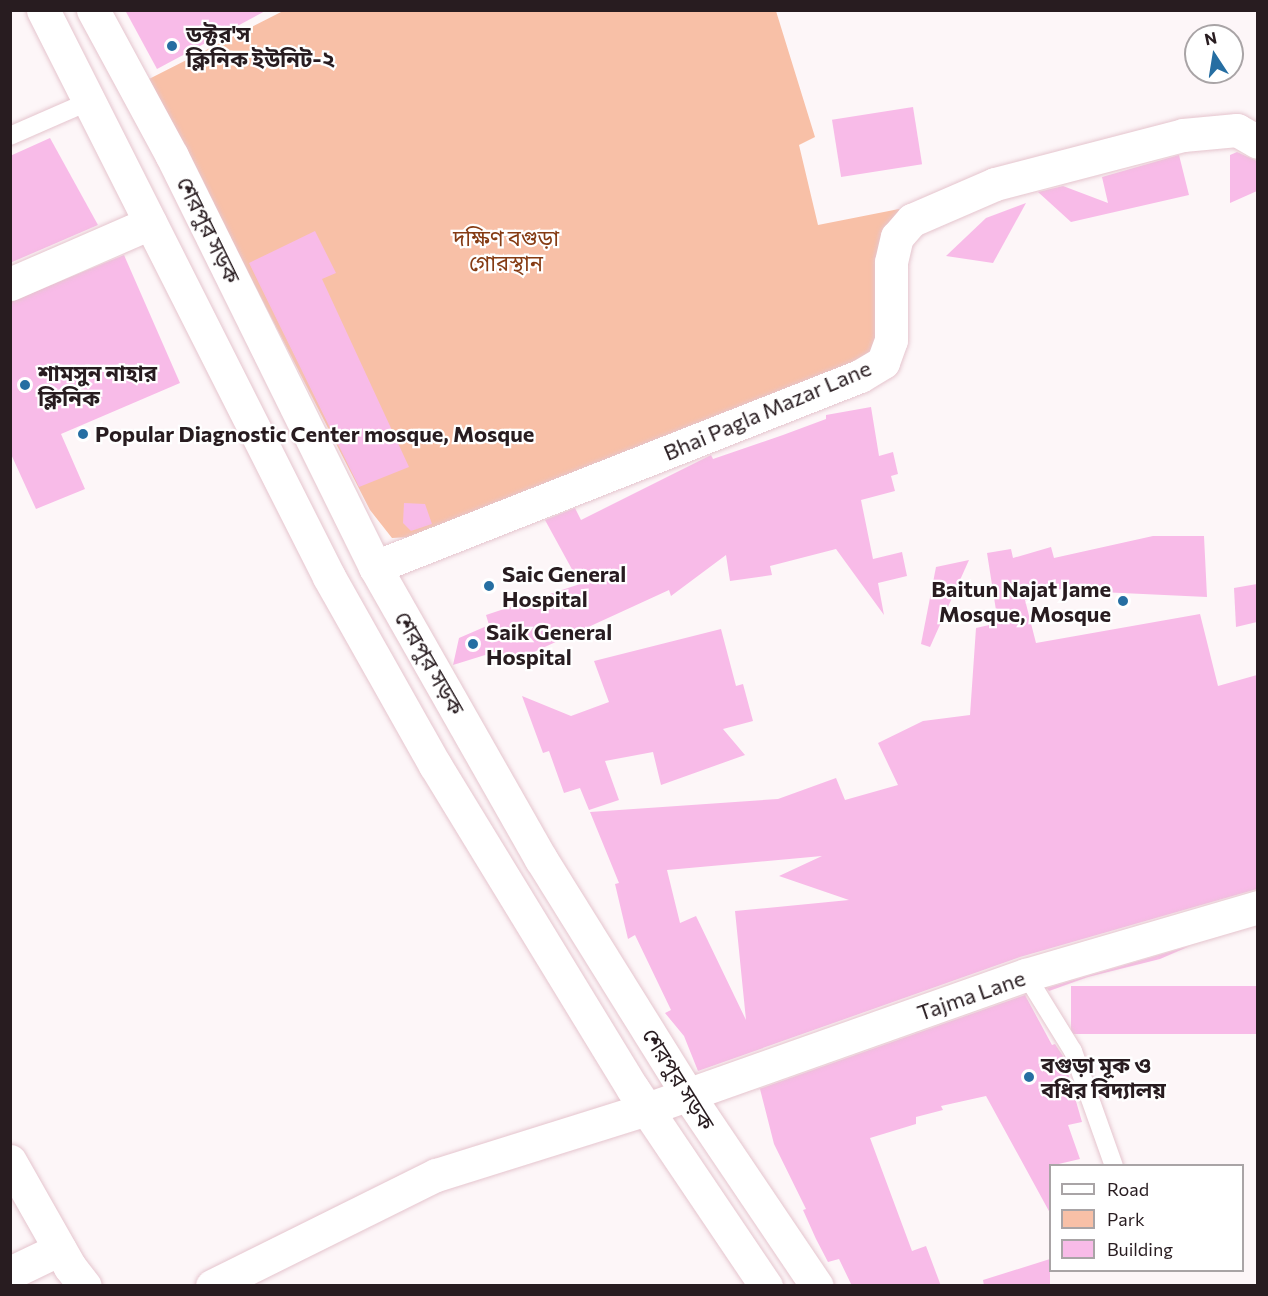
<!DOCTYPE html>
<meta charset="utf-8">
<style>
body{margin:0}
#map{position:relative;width:1268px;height:1296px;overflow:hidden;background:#fdf6f8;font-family:Commissioner,"Noto Sans Bengali",sans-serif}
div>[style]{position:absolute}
.green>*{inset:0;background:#f8c0a7}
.building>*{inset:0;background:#f8bbe8;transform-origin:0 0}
.roads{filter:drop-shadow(0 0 2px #e5c5ce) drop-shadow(0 0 2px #e5c5ce)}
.lane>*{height:18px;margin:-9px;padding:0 9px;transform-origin:9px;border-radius:9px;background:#fff}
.street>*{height:33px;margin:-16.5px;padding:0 16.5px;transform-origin:16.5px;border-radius:16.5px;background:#fff}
.secondary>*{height:33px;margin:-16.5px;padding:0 16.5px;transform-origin:16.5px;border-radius:16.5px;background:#fff}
.highway>*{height:33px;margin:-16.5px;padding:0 16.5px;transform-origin:16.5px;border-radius:16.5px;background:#fff}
.dots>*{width:16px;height:16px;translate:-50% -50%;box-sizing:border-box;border:3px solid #fff;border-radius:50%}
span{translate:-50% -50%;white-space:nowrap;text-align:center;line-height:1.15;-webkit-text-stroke:4.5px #fff;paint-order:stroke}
.poi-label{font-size:22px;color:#281c20;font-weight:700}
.left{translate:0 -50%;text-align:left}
.right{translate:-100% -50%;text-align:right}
.street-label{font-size:22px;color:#281c20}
.park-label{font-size:22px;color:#853b13}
.frame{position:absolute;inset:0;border:12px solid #281c20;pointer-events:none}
.legend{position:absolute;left:1049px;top:1164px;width:195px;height:108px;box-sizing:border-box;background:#fff;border:2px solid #a9a4a6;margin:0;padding:8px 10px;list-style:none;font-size:18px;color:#281c20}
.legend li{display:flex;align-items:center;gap:12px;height:30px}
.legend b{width:30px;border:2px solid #a9a4a6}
.north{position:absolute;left:1184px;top:24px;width:60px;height:60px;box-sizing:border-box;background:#fff;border:2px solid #a9a4a6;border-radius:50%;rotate:348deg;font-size:16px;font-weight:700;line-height:24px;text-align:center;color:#281c20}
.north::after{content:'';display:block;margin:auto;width:21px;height:27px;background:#266ea2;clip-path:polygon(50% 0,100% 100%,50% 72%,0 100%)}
</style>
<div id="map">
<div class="green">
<i style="clip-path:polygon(283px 11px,776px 11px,815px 137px,799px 145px,818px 225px,899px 209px,904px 219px,876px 357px,429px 536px,392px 538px,370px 510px,149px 79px)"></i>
</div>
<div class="building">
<i style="clip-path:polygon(125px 10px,267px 10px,157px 69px)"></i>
<i style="left:913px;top:107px;width:58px;height:82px;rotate:81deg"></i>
<i style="clip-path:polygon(50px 138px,98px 225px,10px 263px,10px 156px)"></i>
<i style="clip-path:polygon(1237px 152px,1257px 161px,1257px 191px,1230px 203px,1230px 155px)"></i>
<i style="clip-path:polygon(1179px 155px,1189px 195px,1071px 222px,1038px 192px,1063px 186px,1108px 203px,1102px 177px)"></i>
<i style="clip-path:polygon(1026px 203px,993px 263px,946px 256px,986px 218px)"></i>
<i style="clip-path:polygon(315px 231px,336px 273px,322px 279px,409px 467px,359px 487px,249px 263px)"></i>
<i style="clip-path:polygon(124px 255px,180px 383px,61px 434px,85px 489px,36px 509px,10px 452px,10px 302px)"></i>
<i style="clip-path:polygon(871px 407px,879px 456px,893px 452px,898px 474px,891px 476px,895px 491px,861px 500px,873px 559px,902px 552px,907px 576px,878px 583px,884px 615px,836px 549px,770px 566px,772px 575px,730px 581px,726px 555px,671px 596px,669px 590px,523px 657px,502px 664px,498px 651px,453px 665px,459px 638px,489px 625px,486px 615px,580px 584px,545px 520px,575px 508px,581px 520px,711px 455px,713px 459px,783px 435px,826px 419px,826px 415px)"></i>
<i style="clip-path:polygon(404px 503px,425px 504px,432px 524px,411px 531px,403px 523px)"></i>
<i style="clip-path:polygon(evenodd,1153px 536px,1204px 536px,1207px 597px,1079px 591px,1077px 584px,1025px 600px,1036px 643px,1200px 614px,1218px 686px,1257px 675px,1257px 889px,1020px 957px,698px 1071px,684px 1036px,665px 1013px,671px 1010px,635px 935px,628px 939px,615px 884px,619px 883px,590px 812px,778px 799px,836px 778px,845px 800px,898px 785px,878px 743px,923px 721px,970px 715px,976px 628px,998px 623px,987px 553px,1011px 549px,1013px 558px,1051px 547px,1054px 558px,1153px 536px,822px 856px,779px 876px,849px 900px,735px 911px,746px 1020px,696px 916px,680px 923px,667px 870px,822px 856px)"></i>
<i style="clip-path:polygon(969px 560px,930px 647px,921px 644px,936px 567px)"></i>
<i style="clip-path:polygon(1257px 584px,1257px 622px,1236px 627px,1234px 588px)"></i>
<i style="clip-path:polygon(721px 629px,736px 686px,743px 684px,753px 721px,723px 729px,745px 755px,661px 785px,653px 752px,605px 761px,619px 800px,589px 810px,580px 788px,564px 793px,549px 751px,543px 753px,522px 696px,571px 716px,609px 702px,594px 661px)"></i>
<i style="clip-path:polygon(1190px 946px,1160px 959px,1088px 977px,1049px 991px,1047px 988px)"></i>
<i style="left:1257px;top:986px;width:48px;height:186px;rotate:90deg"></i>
<i style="clip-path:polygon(1025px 995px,1052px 1045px,1055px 1044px,1063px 1056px,1082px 1122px,1068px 1125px,1080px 1159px,1050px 1166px,1050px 1213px,986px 1096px,941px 1106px,943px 1110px,916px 1117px,916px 1124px,870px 1138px,912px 1251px,926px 1246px,941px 1286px,852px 1286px,839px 1259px,828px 1262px,816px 1239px,803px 1210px,806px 1209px,774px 1144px,760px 1089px,756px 1090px)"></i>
<i style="clip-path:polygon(1050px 1259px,1050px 1286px,984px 1286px,983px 1280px)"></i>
</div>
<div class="roads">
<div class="lane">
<i style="left:10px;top:136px;width:85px;rotate:-23.6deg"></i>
<i style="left:1026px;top:975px;width:89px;rotate:58.3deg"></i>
<i style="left:1073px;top:1051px;width:122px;rotate:70.4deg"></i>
</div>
<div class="street">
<i style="left:10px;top:284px;width:153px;rotate:-23.5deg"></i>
<i style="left:375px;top:567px;width:521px;rotate:-21.5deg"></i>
<i style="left:860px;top:376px;width:27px;rotate:-31deg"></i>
<i style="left:883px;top:362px;width:23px;rotate:-70deg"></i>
<i style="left:891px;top:340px;width:78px;rotate:-90deg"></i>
<i style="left:891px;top:262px;width:26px;rotate:-77deg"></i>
<i style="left:897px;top:237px;width:23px;rotate:-49deg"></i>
<i style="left:912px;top:220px;width:90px;rotate:-23.4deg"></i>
<i style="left:995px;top:184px;width:194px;rotate:-14.6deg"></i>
<i style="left:1183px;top:135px;width:54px;rotate:-5.3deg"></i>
<i style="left:1237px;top:130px;width:24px;rotate:30deg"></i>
<i style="left:10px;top:1273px;width:55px;rotate:-25.6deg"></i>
<i style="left:212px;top:1286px;width:250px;rotate:-26.4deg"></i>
<i style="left:436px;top:1175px;width:221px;rotate:-17.4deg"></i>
<i style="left:647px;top:1109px;width:402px;rotate:-19.5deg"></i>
<i style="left:1026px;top:975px;width:242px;rotate:-16.3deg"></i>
</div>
<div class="secondary">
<i style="left:10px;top:1161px;width:122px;rotate:60.5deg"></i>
<i style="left:70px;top:1267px;width:24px;rotate:52deg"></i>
</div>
<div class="highway">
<i style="left:43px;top:10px;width:635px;rotate:63.23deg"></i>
<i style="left:329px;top:577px;width:216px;rotate:60.6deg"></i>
<i style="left:435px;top:765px;width:380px;rotate:58.6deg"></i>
<i style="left:633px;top:1089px;width:238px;rotate:56deg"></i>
<i style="left:93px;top:10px;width:166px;rotate:61.6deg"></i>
<i style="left:172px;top:156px;width:458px;rotate:63.7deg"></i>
<i style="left:375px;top:567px;width:336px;rotate:60.4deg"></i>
<i style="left:541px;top:859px;width:278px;rotate:58.1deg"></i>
<i style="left:688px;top:1095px;width:230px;rotate:56deg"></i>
</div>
</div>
<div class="dots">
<i style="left:172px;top:46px;background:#266ea2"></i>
<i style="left:25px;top:385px;background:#266ea2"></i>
<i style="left:83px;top:434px;background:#266ea2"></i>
<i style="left:489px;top:586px;background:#266ea2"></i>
<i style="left:1123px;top:601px;background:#266ea2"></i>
<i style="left:473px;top:644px;background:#266ea2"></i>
<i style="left:1029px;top:1077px;background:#266ea2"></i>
</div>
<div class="poi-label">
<span class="left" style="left:186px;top:46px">ডক্টর'স<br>ক্লিনিক ইউনিট-২</span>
<span class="left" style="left:38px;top:385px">শামসুন নাহার<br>ক্লিনিক</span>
<span class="left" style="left:95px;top:434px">Popular Diagnostic Center mosque, Mosque</span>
<span class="left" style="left:502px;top:586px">Saic General<br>Hospital</span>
<span class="right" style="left:1111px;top:601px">Baitun Najat Jame<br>Mosque, Mosque</span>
<span class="left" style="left:486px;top:644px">Saik General<br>Hospital</span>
<span class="left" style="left:1041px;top:1077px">বগুড়া মূক ও<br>বধির বিদ্যালয়</span>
</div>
<div class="street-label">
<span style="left:209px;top:230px;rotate:64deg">শেরপুর সড়ক</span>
<span style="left:767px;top:410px;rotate:-23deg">Bhai Pagla Mazar Lane</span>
<span style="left:430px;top:663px;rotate:60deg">শেরপুর সড়ক</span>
<span style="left:971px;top:995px;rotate:-19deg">Tajma Lane</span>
<span style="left:679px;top:1079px;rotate:58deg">শেরপুর সড়ক</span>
</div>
<div class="park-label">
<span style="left:506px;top:250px">দক্ষিণ বগুড়া<br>গোরস্থান</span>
</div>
<div class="frame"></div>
<ul class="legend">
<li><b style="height:8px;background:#fff"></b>Road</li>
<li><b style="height:16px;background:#f8c0a7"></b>Park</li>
<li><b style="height:16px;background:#f8bbe8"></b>Building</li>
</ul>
<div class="north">N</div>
</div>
